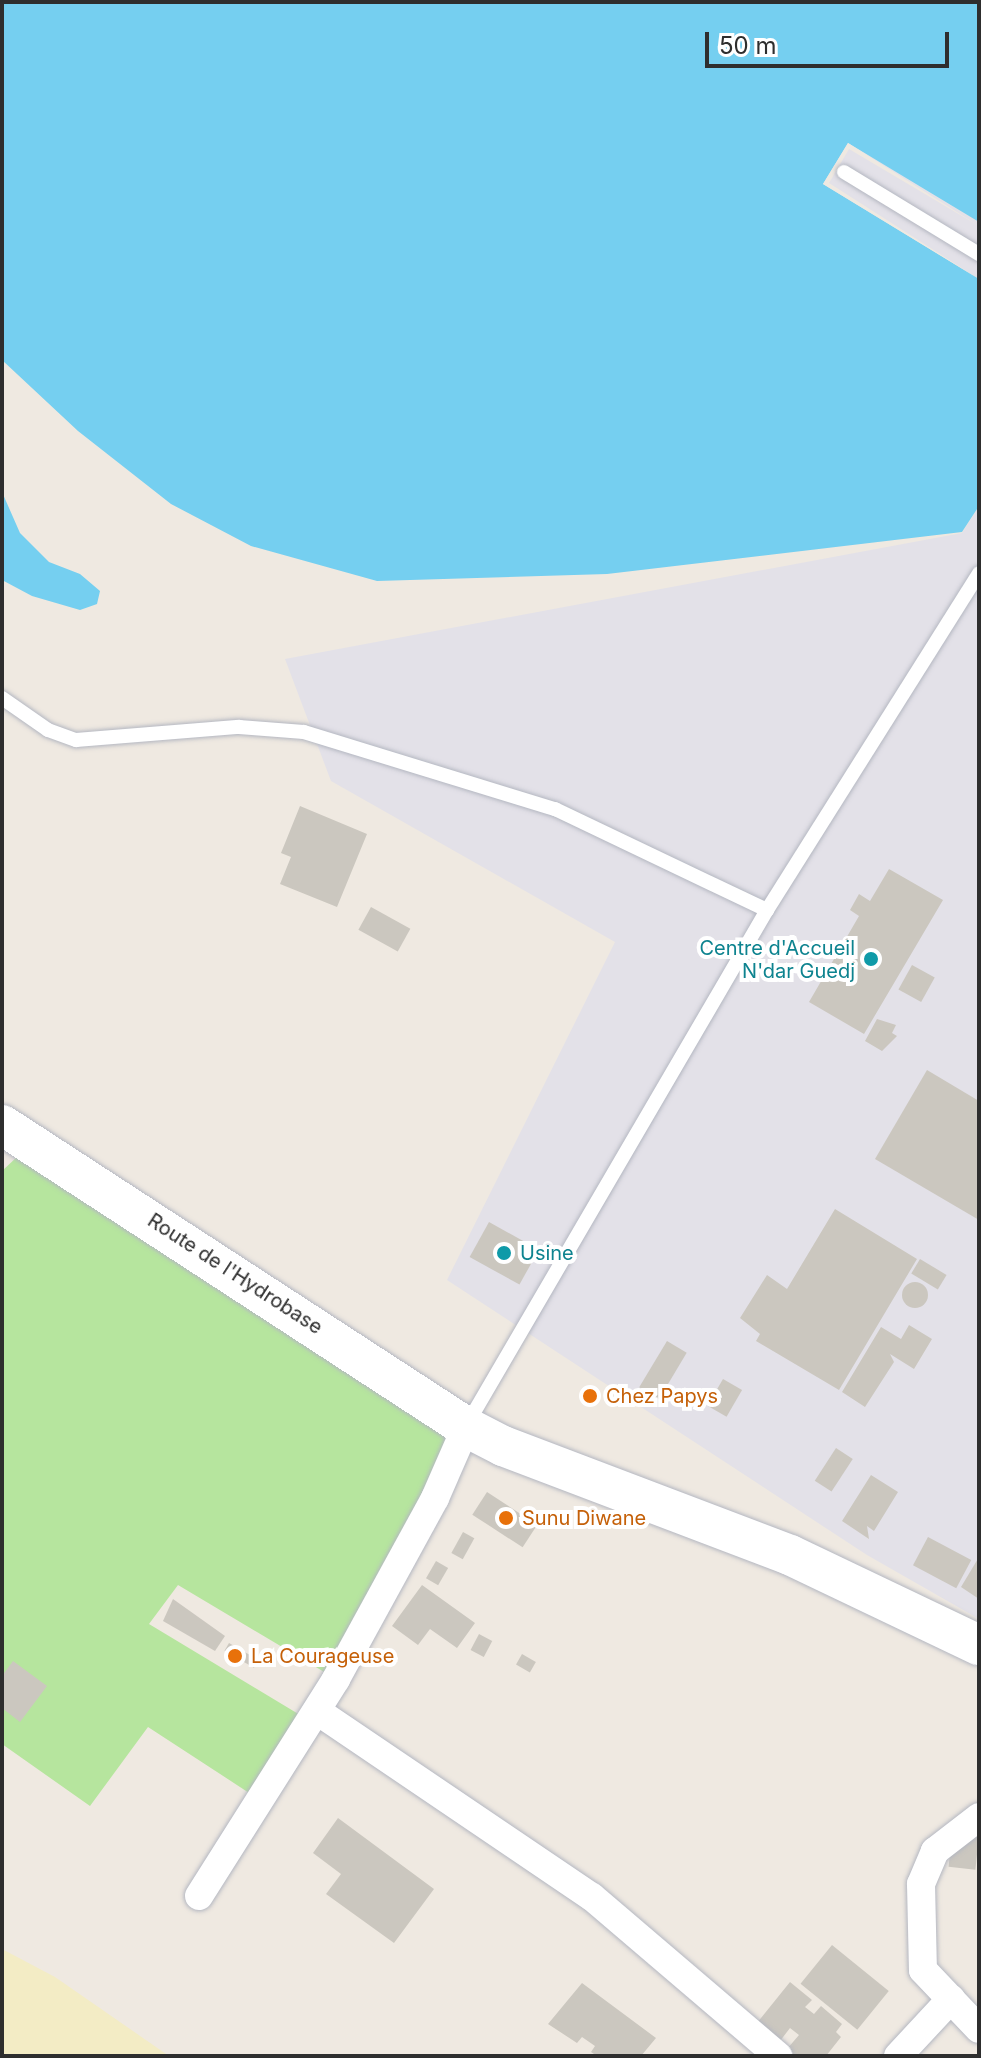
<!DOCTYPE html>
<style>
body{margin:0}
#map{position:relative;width:981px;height:2058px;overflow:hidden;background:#efe9e1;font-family:Inter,sans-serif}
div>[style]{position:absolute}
.industrial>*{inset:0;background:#e3e1e8}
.green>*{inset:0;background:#b6e59e}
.sand>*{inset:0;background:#f3ecc5}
.water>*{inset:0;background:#75cff0}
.pier>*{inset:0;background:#efe9e1}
.building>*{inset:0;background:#cbc7bf;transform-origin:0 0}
.round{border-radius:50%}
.roads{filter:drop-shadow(0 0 2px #b4b7c1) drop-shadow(0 0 2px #b4b7c1)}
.lane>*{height:14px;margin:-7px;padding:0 7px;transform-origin:7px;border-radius:7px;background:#fff}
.street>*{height:28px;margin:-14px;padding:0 14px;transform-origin:14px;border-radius:14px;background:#fff}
.secondary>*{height:40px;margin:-20px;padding:0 20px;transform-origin:20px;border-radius:20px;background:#fff}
.dots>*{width:22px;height:22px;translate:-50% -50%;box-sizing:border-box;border:4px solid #fff;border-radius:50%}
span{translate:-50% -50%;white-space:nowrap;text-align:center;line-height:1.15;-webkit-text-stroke:8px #fff;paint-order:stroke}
.culture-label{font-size:20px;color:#0d838f}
.right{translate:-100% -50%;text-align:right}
.left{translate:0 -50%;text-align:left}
.street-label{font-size:20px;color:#2e2e2e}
.food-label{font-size:20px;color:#c56008}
.frame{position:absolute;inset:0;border:4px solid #2e2e2e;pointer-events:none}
.scale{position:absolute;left:705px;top:32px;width:244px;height:36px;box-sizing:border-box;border:4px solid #2e2e2e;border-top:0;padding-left:10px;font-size:24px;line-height:28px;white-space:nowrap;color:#2e2e2e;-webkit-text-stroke:6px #fff;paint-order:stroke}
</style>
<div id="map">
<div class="industrial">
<i style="clip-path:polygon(848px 143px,979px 222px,979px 279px,823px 184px)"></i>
<i style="clip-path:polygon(979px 506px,979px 1619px,867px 1555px,447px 1280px,615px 942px,331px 781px,285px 659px,962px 533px)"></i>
</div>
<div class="green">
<i style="clip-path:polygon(34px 1141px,466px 1427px,336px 1679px,178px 1585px,149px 1624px,310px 1721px,260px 1800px,148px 1727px,90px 1806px,2px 1744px,2px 1171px)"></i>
</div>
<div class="sand">
<i style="clip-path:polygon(2px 1949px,55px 1977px,169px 2056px,2px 2056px)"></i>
</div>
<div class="water">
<i style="clip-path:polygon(2px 2px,979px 2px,979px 222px,848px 143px,823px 184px,979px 279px,979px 506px,962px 532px,607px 574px,377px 581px,251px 546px,171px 504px,78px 431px,2px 360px)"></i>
<i style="clip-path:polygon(2px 492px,20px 533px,49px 562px,80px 574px,100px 591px,97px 604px,80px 610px,32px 596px,2px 580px)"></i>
</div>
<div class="pier">
<i style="clip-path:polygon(848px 143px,979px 226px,849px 149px,829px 183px,979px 279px,823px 184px)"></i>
</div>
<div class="building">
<i style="clip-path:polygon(300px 806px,367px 834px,337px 907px,280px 884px,291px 857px,281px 853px)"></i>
<i style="clip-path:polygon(889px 869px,943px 900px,864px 1034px,809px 1002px,859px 916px,850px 910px,859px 894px,870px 901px)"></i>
<i style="left:371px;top:907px;width:45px;height:26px;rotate:29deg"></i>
<i style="left:912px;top:965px;width:26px;height:28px;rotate:29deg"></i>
<i style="clip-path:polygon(877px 1019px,896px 1025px,892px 1033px,897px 1036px,882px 1051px,865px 1041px)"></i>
<i style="clip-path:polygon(927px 1070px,979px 1101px,979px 1220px,875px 1159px)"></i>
<i style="clip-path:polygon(835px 1209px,917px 1259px,839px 1390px,756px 1341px,760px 1334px,740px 1318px,767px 1275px,787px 1289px)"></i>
<i style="left:489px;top:1222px;width:57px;height:40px;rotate:29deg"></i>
<i style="left:920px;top:1259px;width:31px;height:17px;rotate:31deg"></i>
<i class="round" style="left:902px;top:1282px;width:26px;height:26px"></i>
<i style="clip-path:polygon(909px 1325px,932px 1339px,914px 1369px,890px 1354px,894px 1362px,865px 1407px,842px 1392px,881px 1327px,901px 1339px)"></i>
<i style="left:667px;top:1341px;width:23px;height:54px;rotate:31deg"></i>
<i style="left:723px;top:1379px;width:22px;height:31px;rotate:30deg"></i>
<i style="left:836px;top:1448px;width:20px;height:39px;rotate:33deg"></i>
<i style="clip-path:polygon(871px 1475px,898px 1492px,874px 1531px,867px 1526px,869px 1539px,842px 1521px)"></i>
<i style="left:487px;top:1492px;width:60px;height:27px;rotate:33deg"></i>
<i style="left:463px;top:1532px;width:13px;height:24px;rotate:29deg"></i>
<i style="left:928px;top:1537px;width:49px;height:32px;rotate:28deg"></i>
<i style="clip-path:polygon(979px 1557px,979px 1599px,961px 1587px)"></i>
<i style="left:436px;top:1561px;width:14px;height:20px;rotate:30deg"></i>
<i style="clip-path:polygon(422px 1585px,475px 1623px,457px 1648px,430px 1629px,418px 1645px,392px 1626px)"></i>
<i style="clip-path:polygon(173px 1599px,225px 1636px,215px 1651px,163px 1621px)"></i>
<i style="left:479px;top:1634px;width:15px;height:18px;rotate:28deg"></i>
<i style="left:229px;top:1643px;width:34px;height:9px;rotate:30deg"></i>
<i style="left:522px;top:1654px;width:16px;height:12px;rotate:30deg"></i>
<i style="clip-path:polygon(13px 1661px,47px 1686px,20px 1722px,2px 1708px,2px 1676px)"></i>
<i style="clip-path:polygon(338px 1818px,434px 1889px,394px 1943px,326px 1894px,341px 1874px,313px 1853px)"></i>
<i style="left:952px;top:1834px;width:27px;height:33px;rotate:6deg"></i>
<i style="left:832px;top:1945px;width:73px;height:50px;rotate:39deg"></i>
<i style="clip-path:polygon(790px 1982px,812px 2000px,805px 2007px,814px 2014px,821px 2006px,842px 2024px,836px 2032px,841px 2037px,826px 2056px,795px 2056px,787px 2049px,799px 2035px,790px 2028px,780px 2041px,757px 2023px)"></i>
<i style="clip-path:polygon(582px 1983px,656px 2038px,641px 2056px,597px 2056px,591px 2052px,595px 2046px,582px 2037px,577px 2043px,548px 2024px)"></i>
</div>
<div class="roads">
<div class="lane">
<i style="left:844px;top:172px;width:158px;rotate:31.3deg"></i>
<i style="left:2px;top:698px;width:56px;rotate:34.8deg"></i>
<i style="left:48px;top:730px;width:30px;rotate:20deg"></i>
<i style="left:76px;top:740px;width:164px;rotate:-4.6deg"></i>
<i style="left:239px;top:727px;width:65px;rotate:4.4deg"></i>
<i style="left:304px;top:732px;width:263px;rotate:17.1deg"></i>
<i style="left:555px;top:809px;width:235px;rotate:25.5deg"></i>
<i style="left:466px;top:1426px;width:597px;rotate:-59.74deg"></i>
<i style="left:767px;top:910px;width:398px;rotate:-57.8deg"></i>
</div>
<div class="street">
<i style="left:317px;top:1711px;width:332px;rotate:34.1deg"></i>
<i style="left:592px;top:1897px;width:245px;rotate:40.5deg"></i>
<i style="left:979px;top:1817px;width:56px;rotate:142.3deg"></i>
<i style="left:935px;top:1851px;width:36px;rotate:113deg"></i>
<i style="left:921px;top:1884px;width:86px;rotate:88.7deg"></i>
<i style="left:923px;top:1970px;width:81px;rotate:46.5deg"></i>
<i style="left:199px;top:1896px;width:257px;rotate:-57.7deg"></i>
<i style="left:336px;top:1679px;width:206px;rotate:-61.3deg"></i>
<i style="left:435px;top:1498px;width:77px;rotate:-66.4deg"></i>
<i style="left:898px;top:2056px;width:78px;rotate:-47.1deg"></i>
</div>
<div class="secondary">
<i style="left:2px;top:1125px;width:554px;rotate:33.06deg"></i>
<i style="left:466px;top:1427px;width:42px;rotate:27.2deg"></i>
<i style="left:503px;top:1446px;width:307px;rotate:20.8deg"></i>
<i style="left:790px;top:1555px;width:209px;rotate:25.5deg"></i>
</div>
</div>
<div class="dots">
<i style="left:871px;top:959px;background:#0f9aa8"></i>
<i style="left:504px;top:1253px;background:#0f9aa8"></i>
<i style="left:590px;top:1396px;background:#e8710a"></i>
<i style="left:506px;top:1518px;background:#e8710a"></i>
<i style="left:235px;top:1656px;background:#e8710a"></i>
</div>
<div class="culture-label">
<span class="right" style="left:855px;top:960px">Centre d'Accueil<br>N'dar Guedj</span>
<span class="left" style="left:520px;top:1253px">Usine</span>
</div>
<div class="street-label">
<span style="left:235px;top:1274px;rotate:33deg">Route de l'Hydrobase</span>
</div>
<div class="food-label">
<span class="left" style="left:606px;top:1396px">Chez Papys</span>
<span class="left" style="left:522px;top:1518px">Sunu Diwane</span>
<span class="left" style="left:251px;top:1656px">La Courageuse</span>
</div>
<div class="frame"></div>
<div class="scale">50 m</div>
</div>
